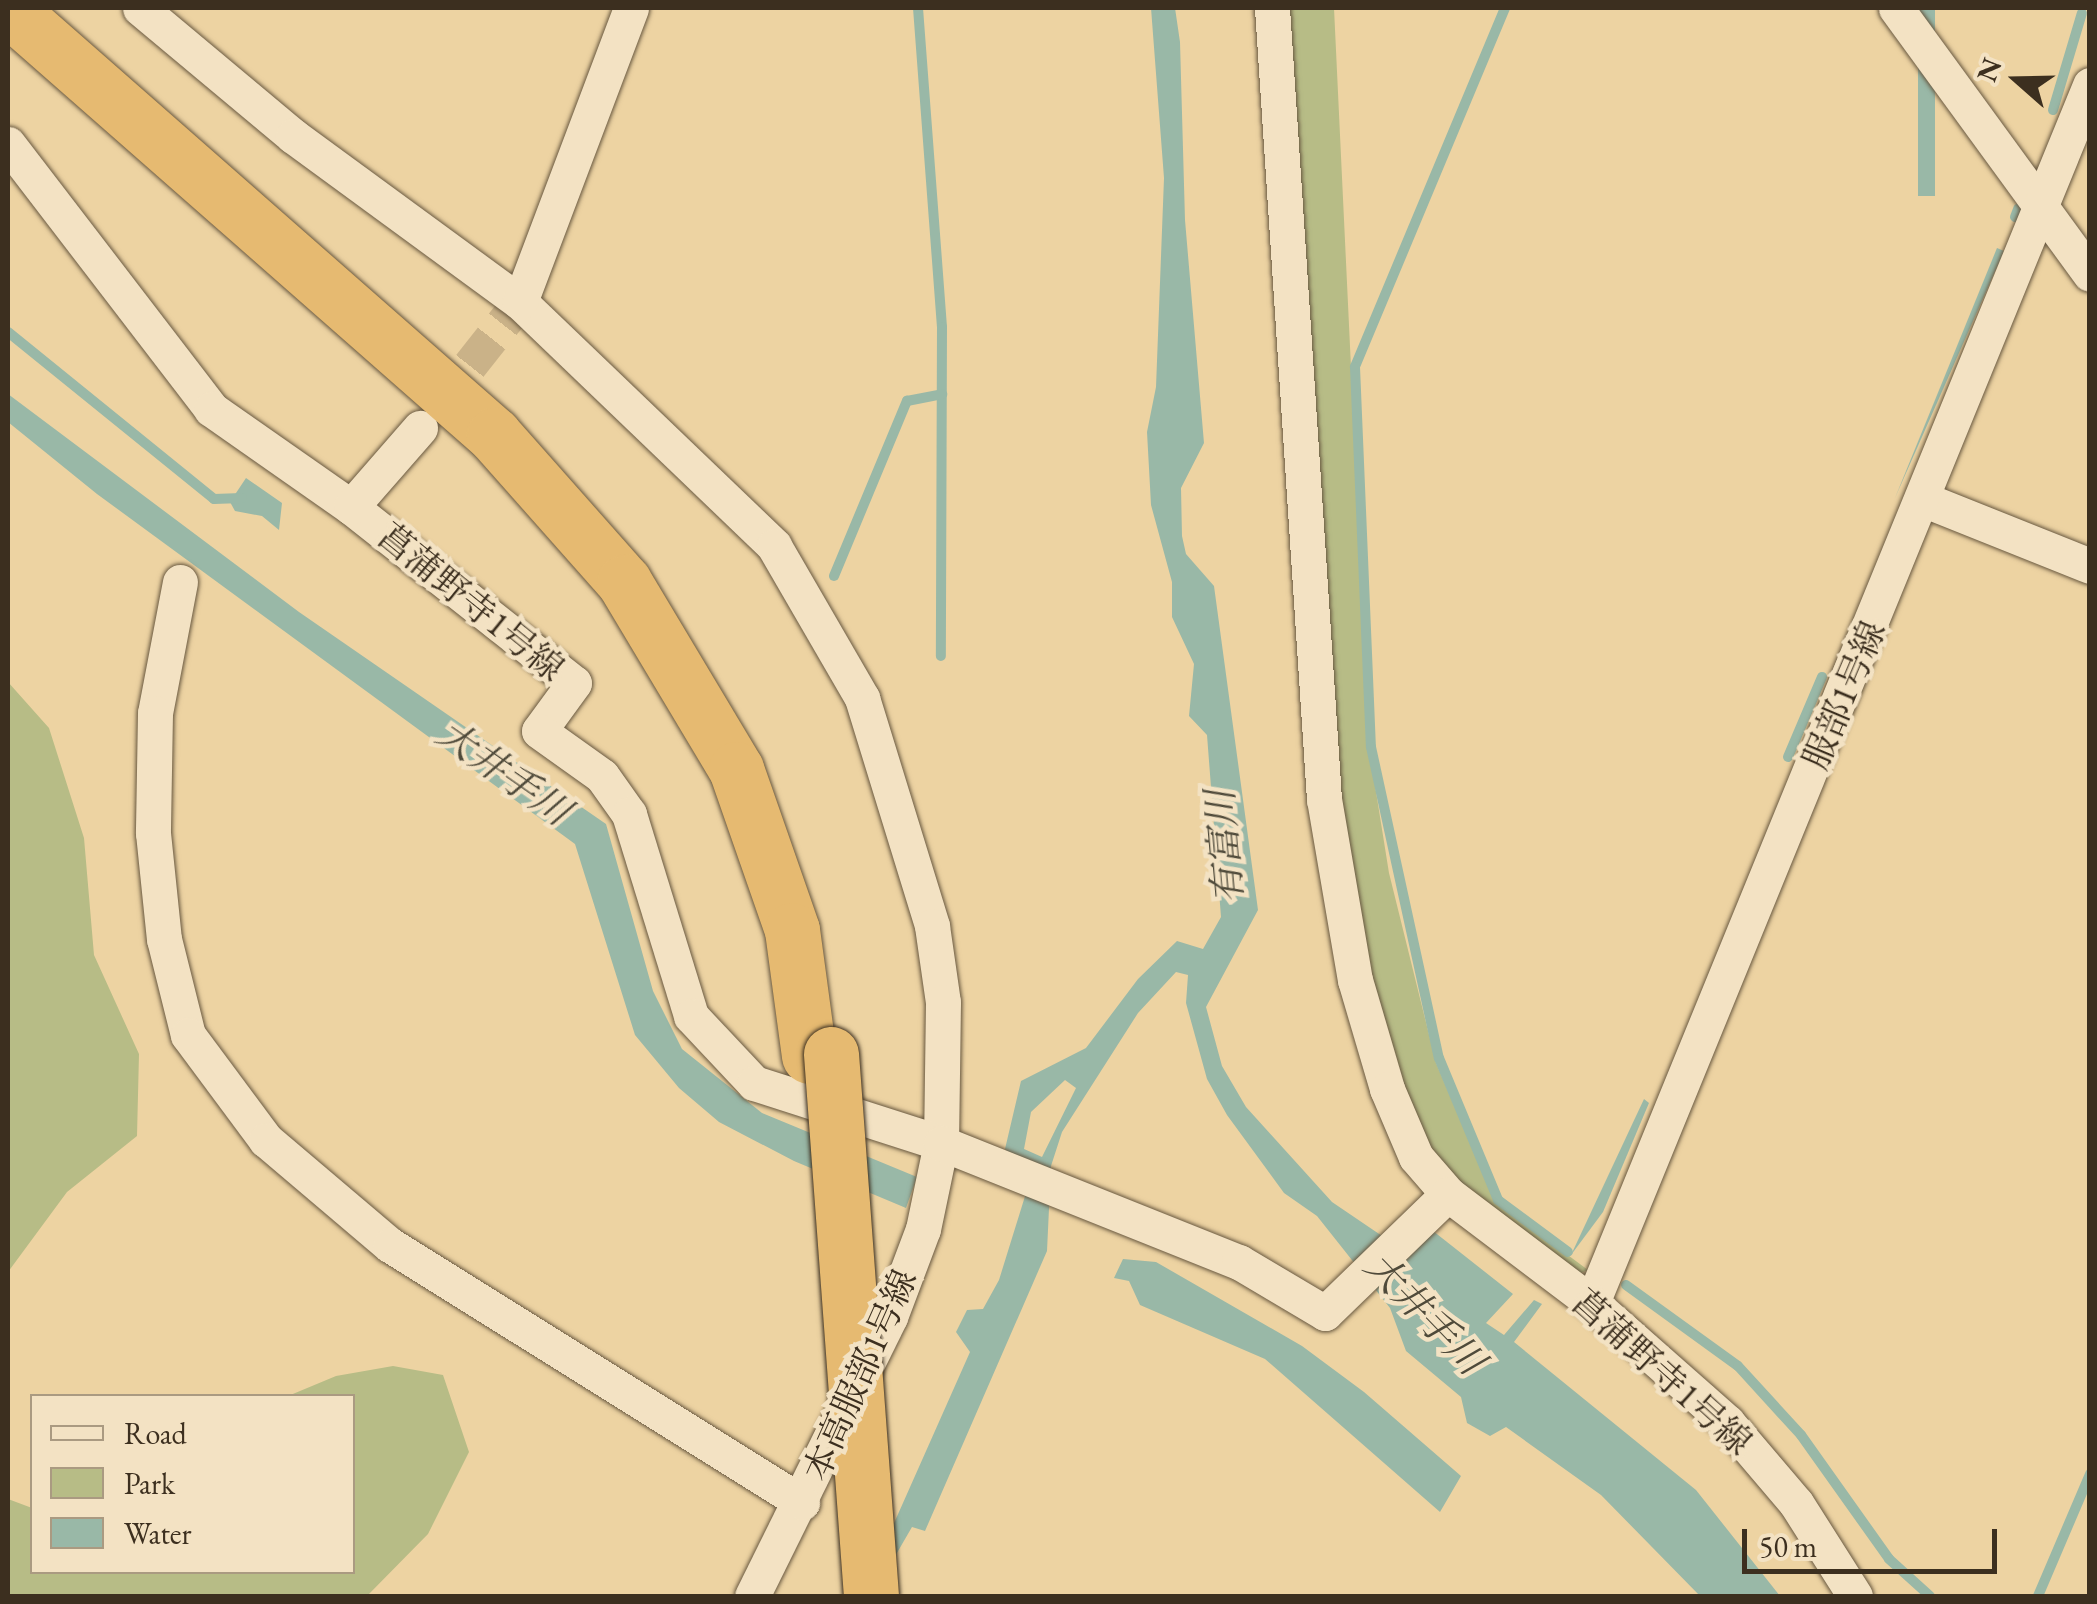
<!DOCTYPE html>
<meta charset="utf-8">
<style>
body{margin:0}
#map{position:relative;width:2097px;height:1604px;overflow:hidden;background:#edd3a2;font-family:"EB Garamond","Noto Serif JP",serif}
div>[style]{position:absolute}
.green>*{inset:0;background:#b7bc86}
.water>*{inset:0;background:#99b8a7;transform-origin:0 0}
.stream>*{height:10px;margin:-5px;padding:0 5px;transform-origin:5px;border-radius:5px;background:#99b8a7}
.minor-tunnel>*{height:35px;margin-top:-17.5px;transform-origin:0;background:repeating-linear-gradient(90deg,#cab288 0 35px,transparent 0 53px)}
.roads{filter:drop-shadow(0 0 2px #685840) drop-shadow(0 0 2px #685840)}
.minor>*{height:35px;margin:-17.5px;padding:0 17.5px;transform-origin:17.5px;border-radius:17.5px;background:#f3e2c3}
.motorway>*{height:55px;margin:-27.5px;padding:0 27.5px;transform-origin:27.5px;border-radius:27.5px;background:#e6ba71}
.bridges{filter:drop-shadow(0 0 2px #3c2f1f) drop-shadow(0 0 2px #3c2f1f)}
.motorway-bridge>*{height:55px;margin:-27.5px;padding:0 27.5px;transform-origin:27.5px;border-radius:27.5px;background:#e6ba71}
span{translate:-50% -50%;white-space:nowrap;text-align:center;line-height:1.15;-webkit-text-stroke:9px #f3e2c3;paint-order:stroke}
.street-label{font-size:35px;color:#3c2f1f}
.water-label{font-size:38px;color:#4f4a3a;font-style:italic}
.frame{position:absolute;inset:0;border:10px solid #3c2f1f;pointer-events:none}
.legend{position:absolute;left:30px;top:1394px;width:325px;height:180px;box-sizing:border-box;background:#f3e2c3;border:2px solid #aa9a81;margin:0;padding:12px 18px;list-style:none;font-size:30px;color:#3c2f1f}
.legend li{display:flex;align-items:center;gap:20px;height:50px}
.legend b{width:50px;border:2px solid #aa9a81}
.north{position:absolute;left:1967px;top:30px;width:100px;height:100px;-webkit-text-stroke:8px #f3e2c3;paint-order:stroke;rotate:290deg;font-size:28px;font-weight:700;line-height:40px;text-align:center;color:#3c2f1f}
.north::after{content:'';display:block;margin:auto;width:35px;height:45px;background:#3c2f1f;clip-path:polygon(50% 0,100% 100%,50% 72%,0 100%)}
.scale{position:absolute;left:1742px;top:1529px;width:255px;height:45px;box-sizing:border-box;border:5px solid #3c2f1f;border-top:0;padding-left:12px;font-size:30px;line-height:35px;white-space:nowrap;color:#3c2f1f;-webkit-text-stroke:8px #f3e2c3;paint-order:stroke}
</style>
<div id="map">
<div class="green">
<i style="clip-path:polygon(1278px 8px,1334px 8px,1369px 748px,1389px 873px,1436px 1063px,1495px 1201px,1588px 1270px,1576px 1275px,1450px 1182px,1398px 1092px,1338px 828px)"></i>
<i style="clip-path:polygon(8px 682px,49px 728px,84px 838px,94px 955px,139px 1054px,137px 1136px,67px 1192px,8px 1272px)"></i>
<i style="clip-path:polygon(393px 1366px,443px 1375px,469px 1452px,428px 1534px,367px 1596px,8px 1596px,8px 1499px,32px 1508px,32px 1572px,352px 1572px,352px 1396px,288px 1396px,336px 1376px)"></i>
</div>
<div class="water">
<i style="clip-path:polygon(evenodd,1151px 8px,1175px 8px,1180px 42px,1185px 220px,1204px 443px,1181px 488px,1182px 536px,1186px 554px,1214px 586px,1258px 910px,1206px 1007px,1222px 1066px,1246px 1107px,1332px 1202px,1388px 1240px,1428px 1227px,1513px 1294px,1486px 1323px,1504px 1335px,1534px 1300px,1542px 1304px,1514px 1342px,1696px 1490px,1780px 1596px,1700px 1596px,1601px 1495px,1506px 1427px,1490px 1436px,1467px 1423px,1461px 1397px,1406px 1351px,1390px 1308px,1317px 1216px,1284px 1193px,1227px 1115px,1207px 1079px,1186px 1003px,1188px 975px,1176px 972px,1138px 1013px,1062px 1132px,1051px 1166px,1047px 1251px,925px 1531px,912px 1527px,872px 1596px,875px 1566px,970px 1352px,956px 1332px,967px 1310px,983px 1309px,999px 1280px,1026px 1193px,1005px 1149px,1021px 1081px,1086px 1048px,1138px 979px,1177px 941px,1203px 949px,1221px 917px,1207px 735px,1189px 716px,1194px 664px,1172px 617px,1172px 582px,1151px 505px,1147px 432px,1156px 387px,1164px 178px,1151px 8px,1065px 1080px,1076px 1088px,1042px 1157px,1024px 1149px,1031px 1112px,1065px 1080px)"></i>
<i style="left:1918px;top:8px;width:17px;height:188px"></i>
<i style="clip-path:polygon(1997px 248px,2004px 251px,1895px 498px)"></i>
<i style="clip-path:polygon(8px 394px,299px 612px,606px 824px,653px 991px,682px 1049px,762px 1113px,917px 1177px,906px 1208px,794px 1161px,719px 1122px,679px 1088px,635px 1035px,575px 844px,97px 494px,8px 422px)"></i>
<i style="clip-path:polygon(246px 478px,282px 503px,279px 530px,262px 516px,235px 511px,230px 502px)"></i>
<i style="clip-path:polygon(1644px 1099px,1649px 1103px,1603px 1212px,1571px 1255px)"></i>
<i style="clip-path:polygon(1123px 1259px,1156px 1262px,1302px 1346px,1364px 1392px,1461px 1476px,1440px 1512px,1265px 1359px,1140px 1305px,1129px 1281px,1114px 1278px)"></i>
</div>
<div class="stream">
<i style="left:918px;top:8px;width:320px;rotate:85.7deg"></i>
<i style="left:942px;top:327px;width:329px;rotate:90.2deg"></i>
<i style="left:1505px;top:8px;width:389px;rotate:112.7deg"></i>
<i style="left:1355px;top:367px;width:380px;rotate:87.6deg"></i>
<i style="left:1371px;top:747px;width:318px;rotate:77.7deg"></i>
<i style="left:1439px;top:1058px;width:154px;rotate:67.4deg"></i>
<i style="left:1498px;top:1200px;width:87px;rotate:36.6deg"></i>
<i style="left:2053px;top:110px;width:101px;rotate:-73.4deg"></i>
<i style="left:2015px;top:217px;width:9px;rotate:-69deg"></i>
<i style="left:8px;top:332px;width:265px;rotate:39deg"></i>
<i style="left:214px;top:499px;width:28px;rotate:-2deg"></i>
<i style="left:834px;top:576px;width:190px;rotate:-67.4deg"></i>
<i style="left:907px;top:401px;width:36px;rotate:-11deg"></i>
<i style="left:1788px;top:757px;width:87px;rotate:-67deg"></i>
<i style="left:1626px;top:1285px;width:138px;rotate:35.9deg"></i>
<i style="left:1738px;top:1366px;width:93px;rotate:47.6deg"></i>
<i style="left:1801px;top:1435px;width:152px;rotate:54.6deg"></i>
<i style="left:1889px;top:1559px;width:55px;rotate:42.1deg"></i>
<i style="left:2038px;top:1596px;width:133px;rotate:-66.9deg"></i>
</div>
<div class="minor-tunnel">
<i style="left:437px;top:407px;width:134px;rotate:-51.7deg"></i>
</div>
<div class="roads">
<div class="minor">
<i style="left:140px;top:8px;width:199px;rotate:39.9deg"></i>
<i style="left:293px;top:136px;width:281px;rotate:36.2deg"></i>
<i style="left:520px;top:302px;width:352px;rotate:43.8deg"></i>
<i style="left:774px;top:546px;width:176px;rotate:59.9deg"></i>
<i style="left:862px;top:698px;width:239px;rotate:72.9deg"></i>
<i style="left:932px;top:926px;width:77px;rotate:81.8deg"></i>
<i style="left:943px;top:1002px;width:141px;rotate:90.8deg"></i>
<i style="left:941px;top:1143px;width:88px;rotate:101.8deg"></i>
<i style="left:923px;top:1229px;width:94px;rotate:110.6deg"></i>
<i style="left:890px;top:1317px;width:311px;rotate:116.3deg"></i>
<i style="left:1272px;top:8px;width:793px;rotate:86.24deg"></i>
<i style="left:1324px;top:799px;width:184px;rotate:80.3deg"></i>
<i style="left:1355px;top:980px;width:114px;rotate:73.6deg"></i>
<i style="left:1387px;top:1089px;width:74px;rotate:66.9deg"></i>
<i style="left:1416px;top:1157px;width:49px;rotate:49.1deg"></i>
<i style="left:1896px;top:8px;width:329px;rotate:53.9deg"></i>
<i style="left:8px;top:144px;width:334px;rotate:52.5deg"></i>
<i style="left:211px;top:409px;width:171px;rotate:35deg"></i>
<i style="left:351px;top:507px;width:284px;rotate:38.3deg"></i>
<i style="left:574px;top:683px;width:59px;rotate:126.1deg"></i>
<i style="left:539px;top:731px;width:77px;rotate:35.5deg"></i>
<i style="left:602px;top:776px;width:47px;rotate:54.6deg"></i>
<i style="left:629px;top:814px;width:211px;rotate:72.9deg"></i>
<i style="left:691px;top:1016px;width:92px;rotate:46.8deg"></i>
<i style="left:754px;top:1083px;width:196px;rotate:17.8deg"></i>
<i style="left:941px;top:1143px;width:321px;rotate:21.8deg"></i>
<i style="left:1239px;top:1262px;width:100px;rotate:30.7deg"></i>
<i style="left:1325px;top:1313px;width:171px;rotate:-44.1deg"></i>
<i style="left:1448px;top:1194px;width:181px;rotate:37.1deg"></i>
<i style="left:1592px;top:1303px;width:180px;rotate:41.4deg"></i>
<i style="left:1727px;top:1422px;width:106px;rotate:49.6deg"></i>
<i style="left:1796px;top:1503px;width:110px;rotate:57.6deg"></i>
<i style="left:520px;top:302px;width:314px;rotate:-69.3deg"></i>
<i style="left:1925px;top:500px;width:178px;rotate:21.8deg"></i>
<i style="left:351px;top:507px;width:105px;rotate:-48.9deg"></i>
<i style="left:180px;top:582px;width:133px;rotate:100.8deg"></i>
<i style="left:155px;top:713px;width:120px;rotate:91deg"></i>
<i style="left:153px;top:833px;width:107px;rotate:84.1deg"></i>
<i style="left:164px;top:939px;width:99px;rotate:76deg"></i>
<i style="left:188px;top:1035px;width:131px;rotate:53.4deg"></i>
<i style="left:266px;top:1140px;width:162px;rotate:40.3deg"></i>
<i style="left:390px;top:1245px;width:486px;rotate:32deg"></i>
<i style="left:1592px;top:1303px;width:1316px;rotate:-67.76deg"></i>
</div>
<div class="motorway">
<i style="left:8px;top:8px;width:647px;rotate:41.3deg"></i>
<i style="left:494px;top:435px;width:196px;rotate:48.5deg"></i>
<i style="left:624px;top:582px;width:218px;rotate:59.1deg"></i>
<i style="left:736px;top:769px;width:170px;rotate:70.8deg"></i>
<i style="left:792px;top:930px;width:127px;rotate:82.3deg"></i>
</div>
</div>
<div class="bridges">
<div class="motorway-bridge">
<i style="left:831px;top:1054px;width:543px;rotate:85.78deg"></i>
</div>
</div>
<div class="street-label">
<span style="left:471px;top:602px;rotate:39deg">菖蒲野寺1号線</span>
<span style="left:1844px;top:695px;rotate:-67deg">服部1号線</span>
<span style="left:1662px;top:1372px;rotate:42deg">菖蒲野寺1号線</span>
<span style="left:860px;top:1375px;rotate:-66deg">本高服部1号線</span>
</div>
<div class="water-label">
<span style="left:504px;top:772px;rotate:35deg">大井手川</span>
<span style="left:1224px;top:847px;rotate:-95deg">有富川</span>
<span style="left:1425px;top:1313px;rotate:46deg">大井手川</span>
</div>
<div class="frame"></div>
<ul class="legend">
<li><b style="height:12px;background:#f3e2c3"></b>Road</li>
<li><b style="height:28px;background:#b7bc86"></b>Park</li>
<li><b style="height:28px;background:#99b8a7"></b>Water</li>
</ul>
<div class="north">N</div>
<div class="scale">50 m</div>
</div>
